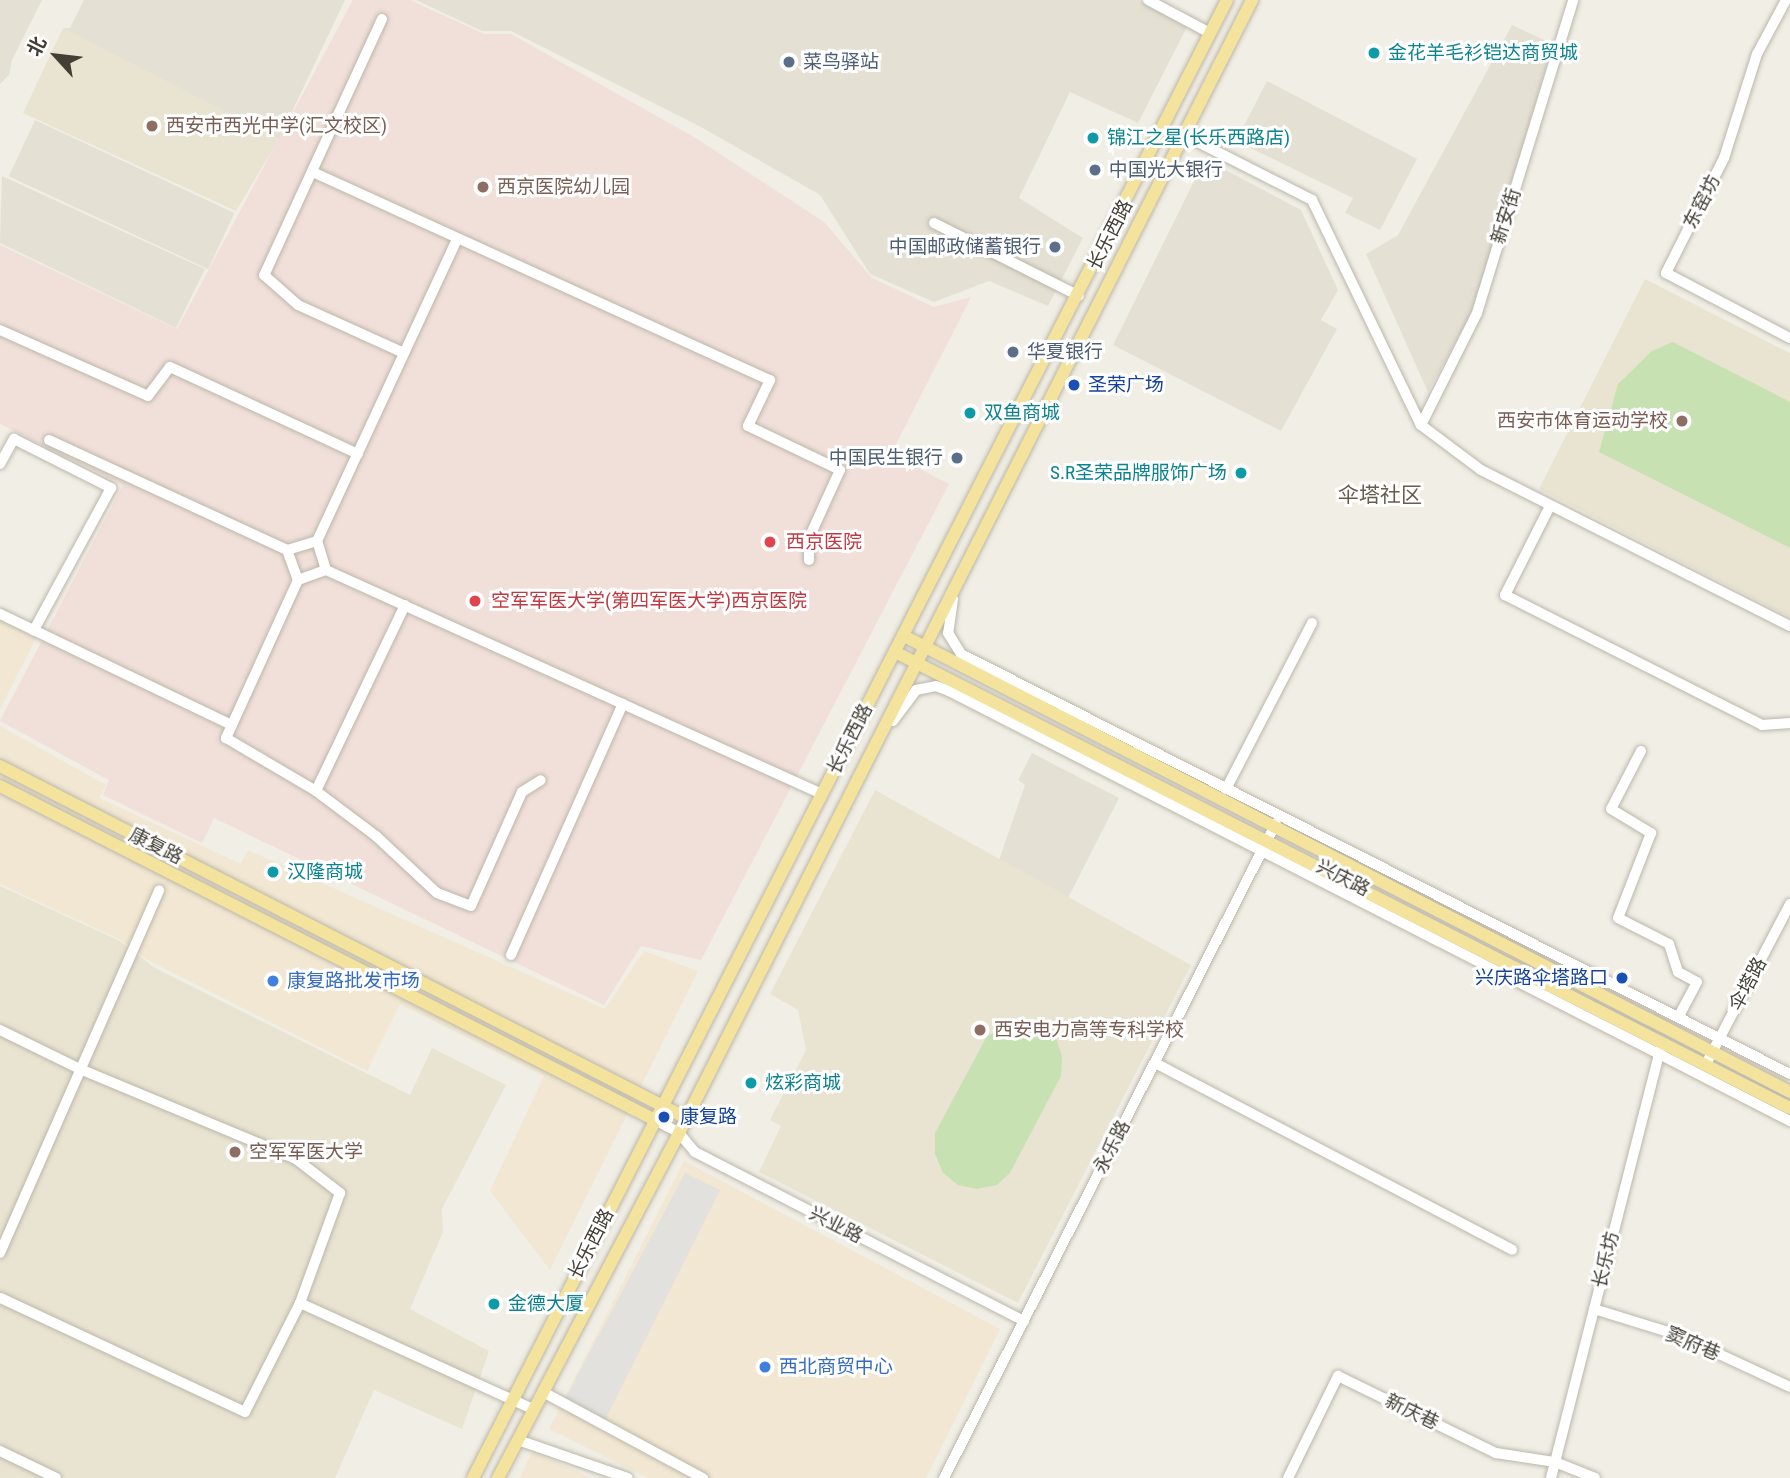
<!DOCTYPE html>
<meta charset="utf-8">
<style>
body{margin:0}
#map{position:relative;width:1790px;height:1478px;overflow:hidden;background:#f1eee6;font-family:"Roboto Condensed","Noto Sans SC",sans-serif}
div>[style]{position:absolute}
.residential>*{inset:0;background:#e4e1d4;transform-origin:0 0}
.commercial>*{inset:0;background:#f1e7d2}
.education>*{inset:0;background:#e9e4d1}
.medical>*{inset:0;background:#f1dfda}
.green>*{inset:0;background:#c8e1b2}
.parking>*{inset:0;background:#e2e1dd}
.roads{filter:drop-shadow(0 0 2px #bbb7a9) drop-shadow(0 0 2px #bbb7a9)}
.minor>*{height:10px;margin:-5px;padding:0 5px;transform-origin:5px;border-radius:5px;background:#fff}
.major>*{height:12px;margin:-6px;padding:0 6px;transform-origin:6px;border-radius:6px;background:#f4e39c}
.dots>*{width:19px;height:19px;translate:-50% -50%;box-sizing:border-box;border:4px solid #fff;border-radius:50%}
span{translate:-50% -50%;white-space:nowrap;text-align:center;line-height:1.15;-webkit-text-stroke:6px #fff;paint-order:stroke}
.culture-label{font-size:19px;color:#0d838f}
.left{translate:0 -50%;text-align:left}
.right{translate:-100% -50%;text-align:right}
.service-label{font-size:19px;color:#4e5e75}
.education-label{font-size:19px;color:#785e54}
.street-label{font-size:19px;color:#433f36}
.transit-label{font-size:19px;color:#164399}
.health-label{font-size:19px;color:#be3a42}
.shop-label{font-size:19px;color:#366cbe}
.neighbourhood-label{font-size:21px;color:#645e4e}
.north{position:absolute;left:21px;top:21px;width:70px;height:70px;-webkit-text-stroke:5px #fff;paint-order:stroke;rotate:297deg;font-size:19px;font-weight:700;line-height:28px;text-align:center;color:#433f36}
.north::after{content:'';display:block;margin:auto;width:24px;height:32px;background:#433f36;clip-path:polygon(50% 0,100% 100%,50% 72%,0 100%)}
</style>
<div id="map">
<div class="residential">
<i style="clip-path:polygon(0 0,42px 0,12px 60px,9px 75px,0 84px)"></i>
<i style="clip-path:polygon(84px 0,345px 0,279px 139px,68px 32px,63px 28px,70px 28px)"></i>
<i style="clip-path:polygon(416px 0,1138px 0,1187px 27px,1138px 123px,1070px 92px,1019px 198px,1083px 238px,1048px 306px,989px 281px,934px 302px,870px 274px,820px 195px,699px 126px,511px 31px,482px 31px)"></i>
<i style="clip-path:polygon(1512px 25px,1553px 44px,1473px 310px,1428px 392px,1366px 254px,1398px 235px)"></i>
<i style="clip-path:polygon(1267px 81px,1417px 159px,1380px 230px,1345px 213px,1353px 198px,1236px 141px)"></i>
<i style="left:35px;top:120px;width:220px;height:62px;rotate:25deg"></i>
<i style="clip-path:polygon(1205px 159px,1301px 210px,1338px 290px,1321px 320px,1337px 329px,1281px 431px,1113px 345px)"></i>
<i style="clip-path:polygon(2px 176px,205px 269px,176px 328px,0 243px)"></i>
<i style="clip-path:polygon(1032px 753px,1119px 798px,1068px 898px,999px 860px,1025px 785px,1018px 780px)"></i>
</div>
<div class="commercial">
<i style="clip-path:polygon(0 619px,36px 638px,0 709px)"></i>
<i style="clip-path:polygon(0 726px,106px 785px,99px 798px,241px 864px,248px 850px,605px 1009px,644px 951px,698px 971px,550px 1270px,490px 1191px,544px 1076px,400px 1004px,367px 1071px,146px 959px,121px 940px,0 884px)"></i>
<i style="clip-path:polygon(684px 1161px,1000px 1329px,926px 1478px,648px 1478px,549px 1429px)"></i>
<i style="clip-path:polygon(532px 1452px,568px 1467px,591px 1478px,520px 1478px)"></i>
</div>
<div class="education">
<i style="clip-path:polygon(63px 28px,279px 139px,236px 211px,23px 113px)"></i>
<i style="clip-path:polygon(1645px 279px,1790px 353px,1790px 617px,1539px 489px)"></i>
<i style="clip-path:polygon(875px 790px,1191px 965px,1018px 1303px,759px 1172px,781px 1126px,770px 1120px,806px 1050px,798px 1010px,770px 994px)"></i>
<i style="clip-path:polygon(0 886px,120px 941px,155px 968px,410px 1095px,432px 1048px,506px 1085px,442px 1209px,443px 1232px,410px 1309px,489px 1351px,462px 1429px,374px 1390px,335px 1478px,0 1478px)"></i>
</div>
<div class="medical">
<i style="clip-path:polygon(353px 0,410px 0,484px 34px,511px 34px,694px 137px,824px 222px,872px 278px,934px 307px,971px 297px,891px 454px,949px 484px,701px 960px,641px 946px,604px 1005px,214px 818px,202px 843px,103px 795px,109px 780px,0 721px,123px 485px,0 424px,0 245px,177px 329px)"></i>
</div>
<div class="green">
<i style="clip-path:polygon(1673px 342px,1790px 402px,1790px 548px,1599px 452px,1618px 384px,1652px 351px)"></i>
<i style="clip-path:polygon(1021px 1019px,1041px 1025px,1056px 1038px,1062px 1056px,1061px 1076px,1010px 1173px,997px 1185px,977px 1189px,958px 1185px,943px 1173px,935px 1154px,935px 1133px,987px 1036px)"></i>
</div>
<div class="parking">
<i style="clip-path:polygon(685px 1173px,720px 1190px,605px 1420px,565px 1399px)"></i>
</div>
<div class="roads">
<div class="minor">
<i style="left:1148px;top:0;width:70px;rotate:28deg"></i>
<i style="left:1786px;top:0;width:61px;rotate:118.2deg"></i>
<i style="left:1757px;top:54px;width:109px;rotate:107.6deg"></i>
<i style="left:1724px;top:158px;width:129px;rotate:116.8deg"></i>
<i style="left:1666px;top:273px;width:140px;rotate:27.7deg"></i>
<i style="left:382px;top:19px;width:282px;rotate:114.7deg"></i>
<i style="left:264px;top:275px;width:45px;rotate:41.4deg"></i>
<i style="left:298px;top:305px;width:116px;rotate:24.4deg"></i>
<i style="left:1182px;top:134px;width:146px;rotate:26.9deg"></i>
<i style="left:1312px;top:200px;width:250px;rotate:64.2deg"></i>
<i style="left:1421px;top:425px;width:75px;rotate:36.9deg"></i>
<i style="left:1481px;top:470px;width:346px;rotate:26.8deg"></i>
<i style="left:315px;top:173px;width:500px;rotate:24.5deg"></i>
<i style="left:770px;top:380px;width:51px;rotate:115.6deg"></i>
<i style="left:748px;top:426px;width:102px;rotate:25.6deg"></i>
<i style="left:840px;top:470px;width:75px;rotate:114.5deg"></i>
<i style="left:809px;top:538px;width:22px;rotate:90deg"></i>
<i style="left:934px;top:223px;width:162px;rotate:26.7deg"></i>
<i style="left:0;top:330px;width:162px;rotate:24deg"></i>
<i style="left:148px;top:396px;width:36px;rotate:-53deg"></i>
<i style="left:170px;top:367px;width:207px;rotate:24.8deg"></i>
<i style="left:1421px;top:425px;width:125px;rotate:-63.4deg"></i>
<i style="left:1477px;top:313px;width:327px;rotate:-72.9deg"></i>
<i style="left:49px;top:440px;width:262px;rotate:24.8deg"></i>
<i style="left:0;top:464px;width:29px;rotate:-61deg"></i>
<i style="left:14px;top:439px;width:109px;rotate:26.8deg"></i>
<i style="left:111px;top:488px;width:162px;rotate:118.5deg"></i>
<i style="left:1550px;top:506px;width:100px;rotate:116.8deg"></i>
<i style="left:1505px;top:595px;width:288px;rotate:26.8deg"></i>
<i style="left:1762px;top:725px;width:28px;rotate:-4deg"></i>
<i style="left:317px;top:541px;width:333px;rotate:-65.1deg"></i>
<i style="left:326px;top:570px;width:30px;rotate:-107deg"></i>
<i style="left:317px;top:541px;width:31px;rotate:163deg"></i>
<i style="left:287px;top:550px;width:32px;rotate:70deg"></i>
<i style="left:298px;top:580px;width:30px;rotate:-20deg"></i>
<i style="left:326px;top:570px;width:544px;rotate:24.3deg"></i>
<i style="left:298px;top:580px;width:174px;rotate:114.5deg"></i>
<i style="left:226px;top:738px;width:104px;rotate:30.5deg"></i>
<i style="left:953px;top:599px;width:34px;rotate:98deg"></i>
<i style="left:948px;top:633px;width:25px;rotate:58deg"></i>
<i style="left:961px;top:654px;width:929px;rotate:26.87deg"></i>
<i style="left:405px;top:605px;width:206px;rotate:115.6deg"></i>
<i style="left:316px;top:791px;width:75px;rotate:36.9deg"></i>
<i style="left:376px;top:836px;width:83px;rotate:43.1deg"></i>
<i style="left:437px;top:893px;width:36px;rotate:21deg"></i>
<i style="left:471px;top:906px;width:125px;rotate:-65.9deg"></i>
<i style="left:522px;top:792px;width:22px;rotate:-32deg"></i>
<i style="left:0;top:614px;width:257px;rotate:25.6deg"></i>
<i style="left:893px;top:721px;width:39px;rotate:-53deg"></i>
<i style="left:916px;top:690px;width:20px;rotate:-11deg"></i>
<i style="left:936px;top:686px;width:14px;rotate:21deg"></i>
<i style="left:949px;top:691px;width:945px;rotate:27.08deg"></i>
<i style="left:1641px;top:751px;width:65px;rotate:117.3deg"></i>
<i style="left:1611px;top:809px;width:47px;rotate:31deg"></i>
<i style="left:1651px;top:833px;width:91px;rotate:111.2deg"></i>
<i style="left:1618px;top:918px;width:57px;rotate:27deg"></i>
<i style="left:1669px;top:944px;width:29px;rotate:72deg"></i>
<i style="left:1678px;top:972px;width:21px;rotate:28deg"></i>
<i style="left:1697px;top:982px;width:40px;rotate:118deg"></i>
<i style="left:1226px;top:789px;width:187px;rotate:-62.6deg"></i>
<i style="left:511px;top:955px;width:275px;rotate:-66deg"></i>
<i style="left:0;top:1030px;width:89px;rotate:26deg"></i>
<i style="left:80px;top:1069px;width:234px;rotate:22.6deg"></i>
<i style="left:296px;top:1159px;width:56px;rotate:37.7deg"></i>
<i style="left:340px;top:1193px;width:117px;rotate:110deg"></i>
<i style="left:300px;top:1303px;width:122px;rotate:116.8deg"></i>
<i style="left:245px;top:1412px;width:270px;rotate:-155deg"></i>
<i style="left:1155px;top:1063px;width:403px;rotate:27.6deg"></i>
<i style="left:1706px;top:1064px;width:181px;rotate:-62.3deg"></i>
<i style="left:655px;top:1120px;width:27px;rotate:28deg"></i>
<i style="left:679px;top:1133px;width:25px;rotate:50deg"></i>
<i style="left:695px;top:1152px;width:370px;rotate:27.2deg"></i>
<i style="left:0;top:1253px;width:396px;rotate:-66.3deg"></i>
<i style="left:300px;top:1303px;width:256px;rotate:24.5deg"></i>
<i style="left:1594px;top:1309px;width:88px;rotate:17.2deg"></i>
<i style="left:1678px;top:1335px;width:123px;rotate:24.9deg"></i>
<i style="left:543px;top:1392px;width:182px;rotate:28.3deg"></i>
<i style="left:518px;top:1440px;width:116px;rotate:19.1deg"></i>
<i style="left:0;top:1451px;width:62px;rotate:25.7deg"></i>
<i style="left:944px;top:1478px;width:734px;rotate:-63.12deg"></i>
<i style="left:1288px;top:1478px;width:114px;rotate:-63.9deg"></i>
<i style="left:1338px;top:1376px;width:176px;rotate:26deg"></i>
<i style="left:1496px;top:1453px;width:60px;rotate:8.7deg"></i>
<i style="left:1555px;top:1462px;width:43px;rotate:21.8deg"></i>
<i style="left:1551px;top:1478px;width:443px;rotate:-75.7deg"></i>
</div>
<div class="major">
<i style="left:904px;top:636px;width:996px;rotate:27.23deg"></i>
<i style="left:895px;top:652px;width:1004px;rotate:27deg"></i>
<i style="left:0;top:766px;width:771px;rotate:27.16deg"></i>
<i style="left:0;top:786px;width:735px;rotate:27.02deg"></i>
<i style="left:473px;top:1478px;width:1659px;rotate:-62.97deg"></i>
<i style="left:498px;top:1478px;width:390px;rotate:-62.3deg"></i>
<i style="left:679px;top:1133px;width:1270px;rotate:-63.17deg"></i>
</div>
</div>
<div class="dots">
<i style="left:1374px;top:53px;background:#0f9aa8"></i>
<i style="left:789px;top:62px;background:#5c6f8a"></i>
<i style="left:152px;top:126px;background:#8d6e63"></i>
<i style="left:1093px;top:138px;background:#0f9aa8"></i>
<i style="left:1095px;top:170px;background:#5c6f8a"></i>
<i style="left:483px;top:187px;background:#8d6e63"></i>
<i style="left:1055px;top:247px;background:#5c6f8a"></i>
<i style="left:1013px;top:352px;background:#5c6f8a"></i>
<i style="left:1074px;top:385px;background:#1a4fb4"></i>
<i style="left:970px;top:413px;background:#0f9aa8"></i>
<i style="left:1682px;top:421px;background:#8d6e63"></i>
<i style="left:957px;top:458px;background:#5c6f8a"></i>
<i style="left:1241px;top:473px;background:#0f9aa8"></i>
<i style="left:770px;top:542px;background:#e0444e"></i>
<i style="left:475px;top:601px;background:#e0444e"></i>
<i style="left:273px;top:872px;background:#0f9aa8"></i>
<i style="left:1622px;top:978px;background:#1a4fb4"></i>
<i style="left:273px;top:981px;background:#3f7fe0"></i>
<i style="left:980px;top:1030px;background:#8d6e63"></i>
<i style="left:751px;top:1083px;background:#0f9aa8"></i>
<i style="left:664px;top:1117px;background:#1a4fb4"></i>
<i style="left:235px;top:1152px;background:#8d6e63"></i>
<i style="left:494px;top:1304px;background:#0f9aa8"></i>
<i style="left:765px;top:1367px;background:#3f7fe0"></i>
</div>
<div class="culture-label">
<span class="left" style="left:1388px;top:53px">金花羊毛衫铠达商贸城</span>
<span class="left" style="left:1107px;top:138px">锦江之星(长乐西路店)</span>
<span class="left" style="left:984px;top:413px">双鱼商城</span>
<span class="right" style="left:1227px;top:473px">S.R圣荣品牌服饰广场</span>
<span class="left" style="left:287px;top:872px">汉隆商城</span>
<span class="left" style="left:765px;top:1083px">炫彩商城</span>
<span class="left" style="left:508px;top:1304px">金德大厦</span>
</div>
<div class="service-label">
<span class="left" style="left:803px;top:62px">菜鸟驿站</span>
<span class="left" style="left:1109px;top:170px">中国光大银行</span>
<span class="right" style="left:1041px;top:247px">中国邮政储蓄银行</span>
<span class="left" style="left:1027px;top:352px">华夏银行</span>
<span class="right" style="left:943px;top:458px">中国民生银行</span>
</div>
<div class="education-label">
<span class="left" style="left:166px;top:126px">西安市西光中学(汇文校区)</span>
<span class="left" style="left:497px;top:187px">西京医院幼儿园</span>
<span class="right" style="left:1668px;top:421px">西安市体育运动学校</span>
<span class="left" style="left:994px;top:1030px">西安电力高等专科学校</span>
<span class="left" style="left:249px;top:1152px">空军军医大学</span>
</div>
<div class="street-label">
<span style="left:1702px;top:202px;rotate:-63deg">东窑坊</span>
<span style="left:1506px;top:216px;rotate:-73deg">新安街</span>
<span style="left:1110px;top:235px;rotate:-63deg">长乐西路</span>
<span style="left:850px;top:739px;rotate:-63deg">长乐西路</span>
<span style="left:156px;top:846px;rotate:27deg">康复路</span>
<span style="left:1343px;top:878px;rotate:27deg">兴庆路</span>
<span style="left:1748px;top:984px;rotate:-62deg">伞塔路</span>
<span style="left:1112px;top:1147px;rotate:-63deg">永乐路</span>
<span style="left:836px;top:1225px;rotate:27deg">兴业路</span>
<span style="left:591px;top:1244px;rotate:-63deg">长乐西路</span>
<span style="left:1606px;top:1260px;rotate:-76deg">长乐坊</span>
<span style="left:1693px;top:1344px;rotate:23deg">窦府巷</span>
<span style="left:1412px;top:1412px;rotate:26deg">新庆巷</span>
</div>
<div class="transit-label">
<span class="left" style="left:1088px;top:385px">圣荣广场</span>
<span class="right" style="left:1608px;top:978px">兴庆路伞塔路口</span>
<span class="left" style="left:680px;top:1117px">康复路</span>
</div>
<div class="health-label">
<span class="left" style="left:786px;top:542px">西京医院</span>
<span class="left" style="left:491px;top:601px">空军军医大学(第四军医大学)西京医院</span>
</div>
<div class="shop-label">
<span class="left" style="left:287px;top:981px">康复路批发市场</span>
<span class="left" style="left:779px;top:1367px">西北商贸中心</span>
</div>
<div class="neighbourhood-label">
<span style="left:1380px;top:495px">伞塔社区</span>
</div>
<div class="north">北</div>
</div>
